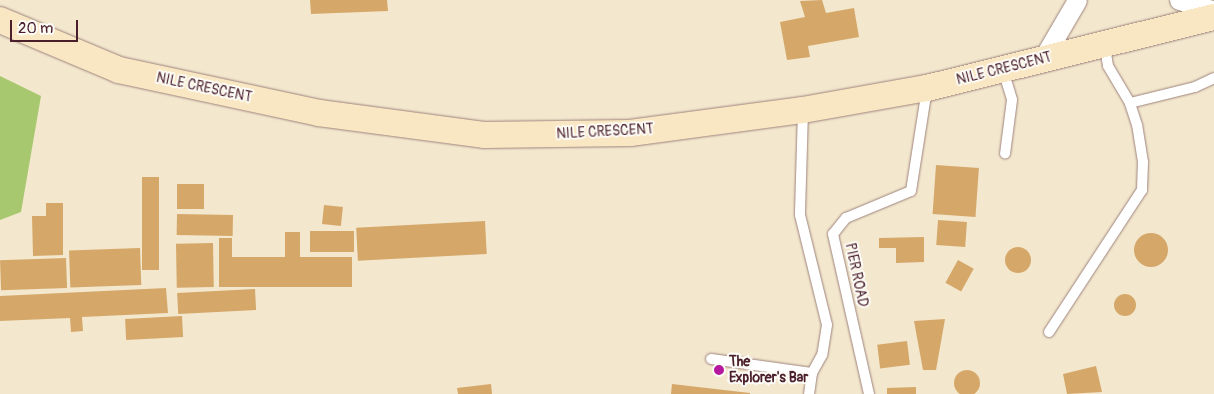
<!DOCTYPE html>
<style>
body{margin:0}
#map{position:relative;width:1214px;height:394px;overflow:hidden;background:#f3e7ce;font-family:Pangolin,sans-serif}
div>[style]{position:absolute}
.green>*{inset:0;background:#a8c870}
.building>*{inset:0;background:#d5a869;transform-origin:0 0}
.round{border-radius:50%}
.roads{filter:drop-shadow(0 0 1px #9e837c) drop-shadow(0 0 1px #9e837c)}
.lane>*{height:10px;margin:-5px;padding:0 5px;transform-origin:5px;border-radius:5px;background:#fff}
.street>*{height:19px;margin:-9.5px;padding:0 9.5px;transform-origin:9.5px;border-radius:9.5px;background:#fff}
.secondary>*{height:26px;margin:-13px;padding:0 13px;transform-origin:13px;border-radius:13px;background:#f9e7c3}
.dots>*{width:14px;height:14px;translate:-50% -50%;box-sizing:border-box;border:2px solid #fdfcf7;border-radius:50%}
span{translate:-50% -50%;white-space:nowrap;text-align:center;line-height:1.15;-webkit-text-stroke:4px #fdfcf7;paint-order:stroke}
.street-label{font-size:14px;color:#4a1f2b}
.poi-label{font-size:14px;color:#4a1f2b;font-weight:700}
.left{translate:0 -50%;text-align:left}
.scale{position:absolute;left:10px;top:20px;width:68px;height:22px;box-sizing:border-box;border:2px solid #4a1f2b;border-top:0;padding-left:6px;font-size:15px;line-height:18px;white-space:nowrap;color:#4a1f2b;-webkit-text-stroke:4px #fdfcf7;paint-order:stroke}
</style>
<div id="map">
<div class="green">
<i style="clip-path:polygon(0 76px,41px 96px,21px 212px,0 220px)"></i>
</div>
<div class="building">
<i style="clip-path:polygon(310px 0,387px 0,388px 11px,311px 14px)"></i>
<i style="clip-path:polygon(822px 0,826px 13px,854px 8px,859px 37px,808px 46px,810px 57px,787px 60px,780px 22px,805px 17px,800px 1px)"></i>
<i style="left:936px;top:165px;width:43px;height:49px;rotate:4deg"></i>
<i style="left:142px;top:177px;width:17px;height:93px"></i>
<i style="left:177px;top:184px;width:27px;height:25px"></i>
<i style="clip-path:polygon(46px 203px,63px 203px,63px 255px,33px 256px,32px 216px,46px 216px)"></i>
<i style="left:324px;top:205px;width:19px;height:19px;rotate:6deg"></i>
<i style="left:177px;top:214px;width:56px;height:21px;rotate:1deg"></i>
<i style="left:938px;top:220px;width:29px;height:25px;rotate:4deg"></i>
<i style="left:485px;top:221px;width:33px;height:129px;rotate:87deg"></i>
<i style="left:354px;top:231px;width:21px;height:44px;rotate:90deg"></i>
<i style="clip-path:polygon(285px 232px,300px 232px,300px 257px,352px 257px,352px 287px,219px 287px,219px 238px,232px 238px,232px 257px,285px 257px)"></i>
<i class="round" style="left:1134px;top:233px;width:34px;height:34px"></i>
<i style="clip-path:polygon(924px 237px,924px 262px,896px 263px,896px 248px,879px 248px,879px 238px)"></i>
<i style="left:213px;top:243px;width:44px;height:37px;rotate:89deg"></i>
<i class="round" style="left:1005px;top:247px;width:26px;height:26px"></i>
<i style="left:140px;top:248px;width:37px;height:71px;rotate:88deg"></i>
<i style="left:66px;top:258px;width:30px;height:66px;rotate:88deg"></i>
<i style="left:958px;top:260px;width:18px;height:26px;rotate:29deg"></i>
<i style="clip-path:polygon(166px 288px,168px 313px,82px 317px,83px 331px,71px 332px,70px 318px,0 321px,0 296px)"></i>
<i style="left:255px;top:289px;width:21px;height:78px;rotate:87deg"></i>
<i class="round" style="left:1114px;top:294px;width:22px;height:22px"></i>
<i style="left:182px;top:316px;width:21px;height:57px;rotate:87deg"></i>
<i style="clip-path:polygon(945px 319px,936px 370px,923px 370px,914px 321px)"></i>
<i style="left:907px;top:341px;width:24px;height:30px;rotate:83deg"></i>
<i style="clip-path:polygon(1096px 366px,1102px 392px,1067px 394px,1063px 374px)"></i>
<i class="round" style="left:954px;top:370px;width:26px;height:26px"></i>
<i style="clip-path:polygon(491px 384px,492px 394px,458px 394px,457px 388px)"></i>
<i style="clip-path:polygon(672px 384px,750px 393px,750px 394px,671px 394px)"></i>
<i style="clip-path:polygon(916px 387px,916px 394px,887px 394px,887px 388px)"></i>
</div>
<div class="roads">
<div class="lane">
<i style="left:1003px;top:70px;width:31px;rotate:73deg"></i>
<i style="left:1012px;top:100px;width:54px;rotate:97.4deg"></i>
<i style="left:1130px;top:103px;width:67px;rotate:-13.8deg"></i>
<i style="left:1195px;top:87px;width:21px;rotate:-25deg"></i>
<i style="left:803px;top:111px;width:104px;rotate:91.7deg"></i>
<i style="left:800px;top:215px;width:113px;rotate:76.2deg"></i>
<i style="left:827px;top:325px;width:30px;rotate:99deg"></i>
<i style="left:822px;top:355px;width:21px;rotate:119deg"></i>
<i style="left:812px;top:373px;width:21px;rotate:98deg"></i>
<i style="left:1049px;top:332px;width:170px;rotate:-56.8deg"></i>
<i style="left:1142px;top:190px;width:28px;rotate:-88deg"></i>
<i style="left:1143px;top:162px;width:37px;rotate:-99deg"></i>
<i style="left:1137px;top:125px;width:23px;rotate:-108deg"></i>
<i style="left:1130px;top:103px;width:43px;rotate:-120.7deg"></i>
<i style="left:1108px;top:66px;width:20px;rotate:-99deg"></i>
<i style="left:711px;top:359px;width:102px;rotate:7.9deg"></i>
<i style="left:869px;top:394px;width:164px;rotate:-102.7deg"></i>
<i style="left:833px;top:234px;width:21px;rotate:-51deg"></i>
<i style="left:846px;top:218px;width:70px;rotate:-22.6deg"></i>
<i style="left:911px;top:191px;width:103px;rotate:-81.1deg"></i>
</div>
<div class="street">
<i style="left:1179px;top:0;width:37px;rotate:17deg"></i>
<i style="left:1042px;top:60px;width:69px;rotate:-59.7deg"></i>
</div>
<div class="secondary">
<i style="left:0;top:20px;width:129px;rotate:22.8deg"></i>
<i style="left:119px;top:70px;width:205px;rotate:12.1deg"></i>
<i style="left:319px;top:113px;width:166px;rotate:7.6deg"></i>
<i style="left:484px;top:135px;width:146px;rotate:-0.8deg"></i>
<i style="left:630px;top:133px;width:175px;rotate:-7.6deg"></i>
<i style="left:803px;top:110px;width:126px;rotate:-10.1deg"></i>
<i style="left:927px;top:88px;width:296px;rotate:-13.9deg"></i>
</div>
</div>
<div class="dots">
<i style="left:719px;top:370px;background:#b5179e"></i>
</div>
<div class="street-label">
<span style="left:1004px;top:69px;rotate:-14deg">NILE CRESCENT</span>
<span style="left:204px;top:88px;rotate:12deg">NILE CRESCENT</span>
<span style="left:605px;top:132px;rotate:-3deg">NILE CRESCENT</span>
<span style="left:856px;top:275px;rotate:78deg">PIER ROAD</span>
</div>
<div class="poi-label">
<span class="left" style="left:729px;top:370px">The<br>Explorer's Bar</span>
</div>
<div class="scale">20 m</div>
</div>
